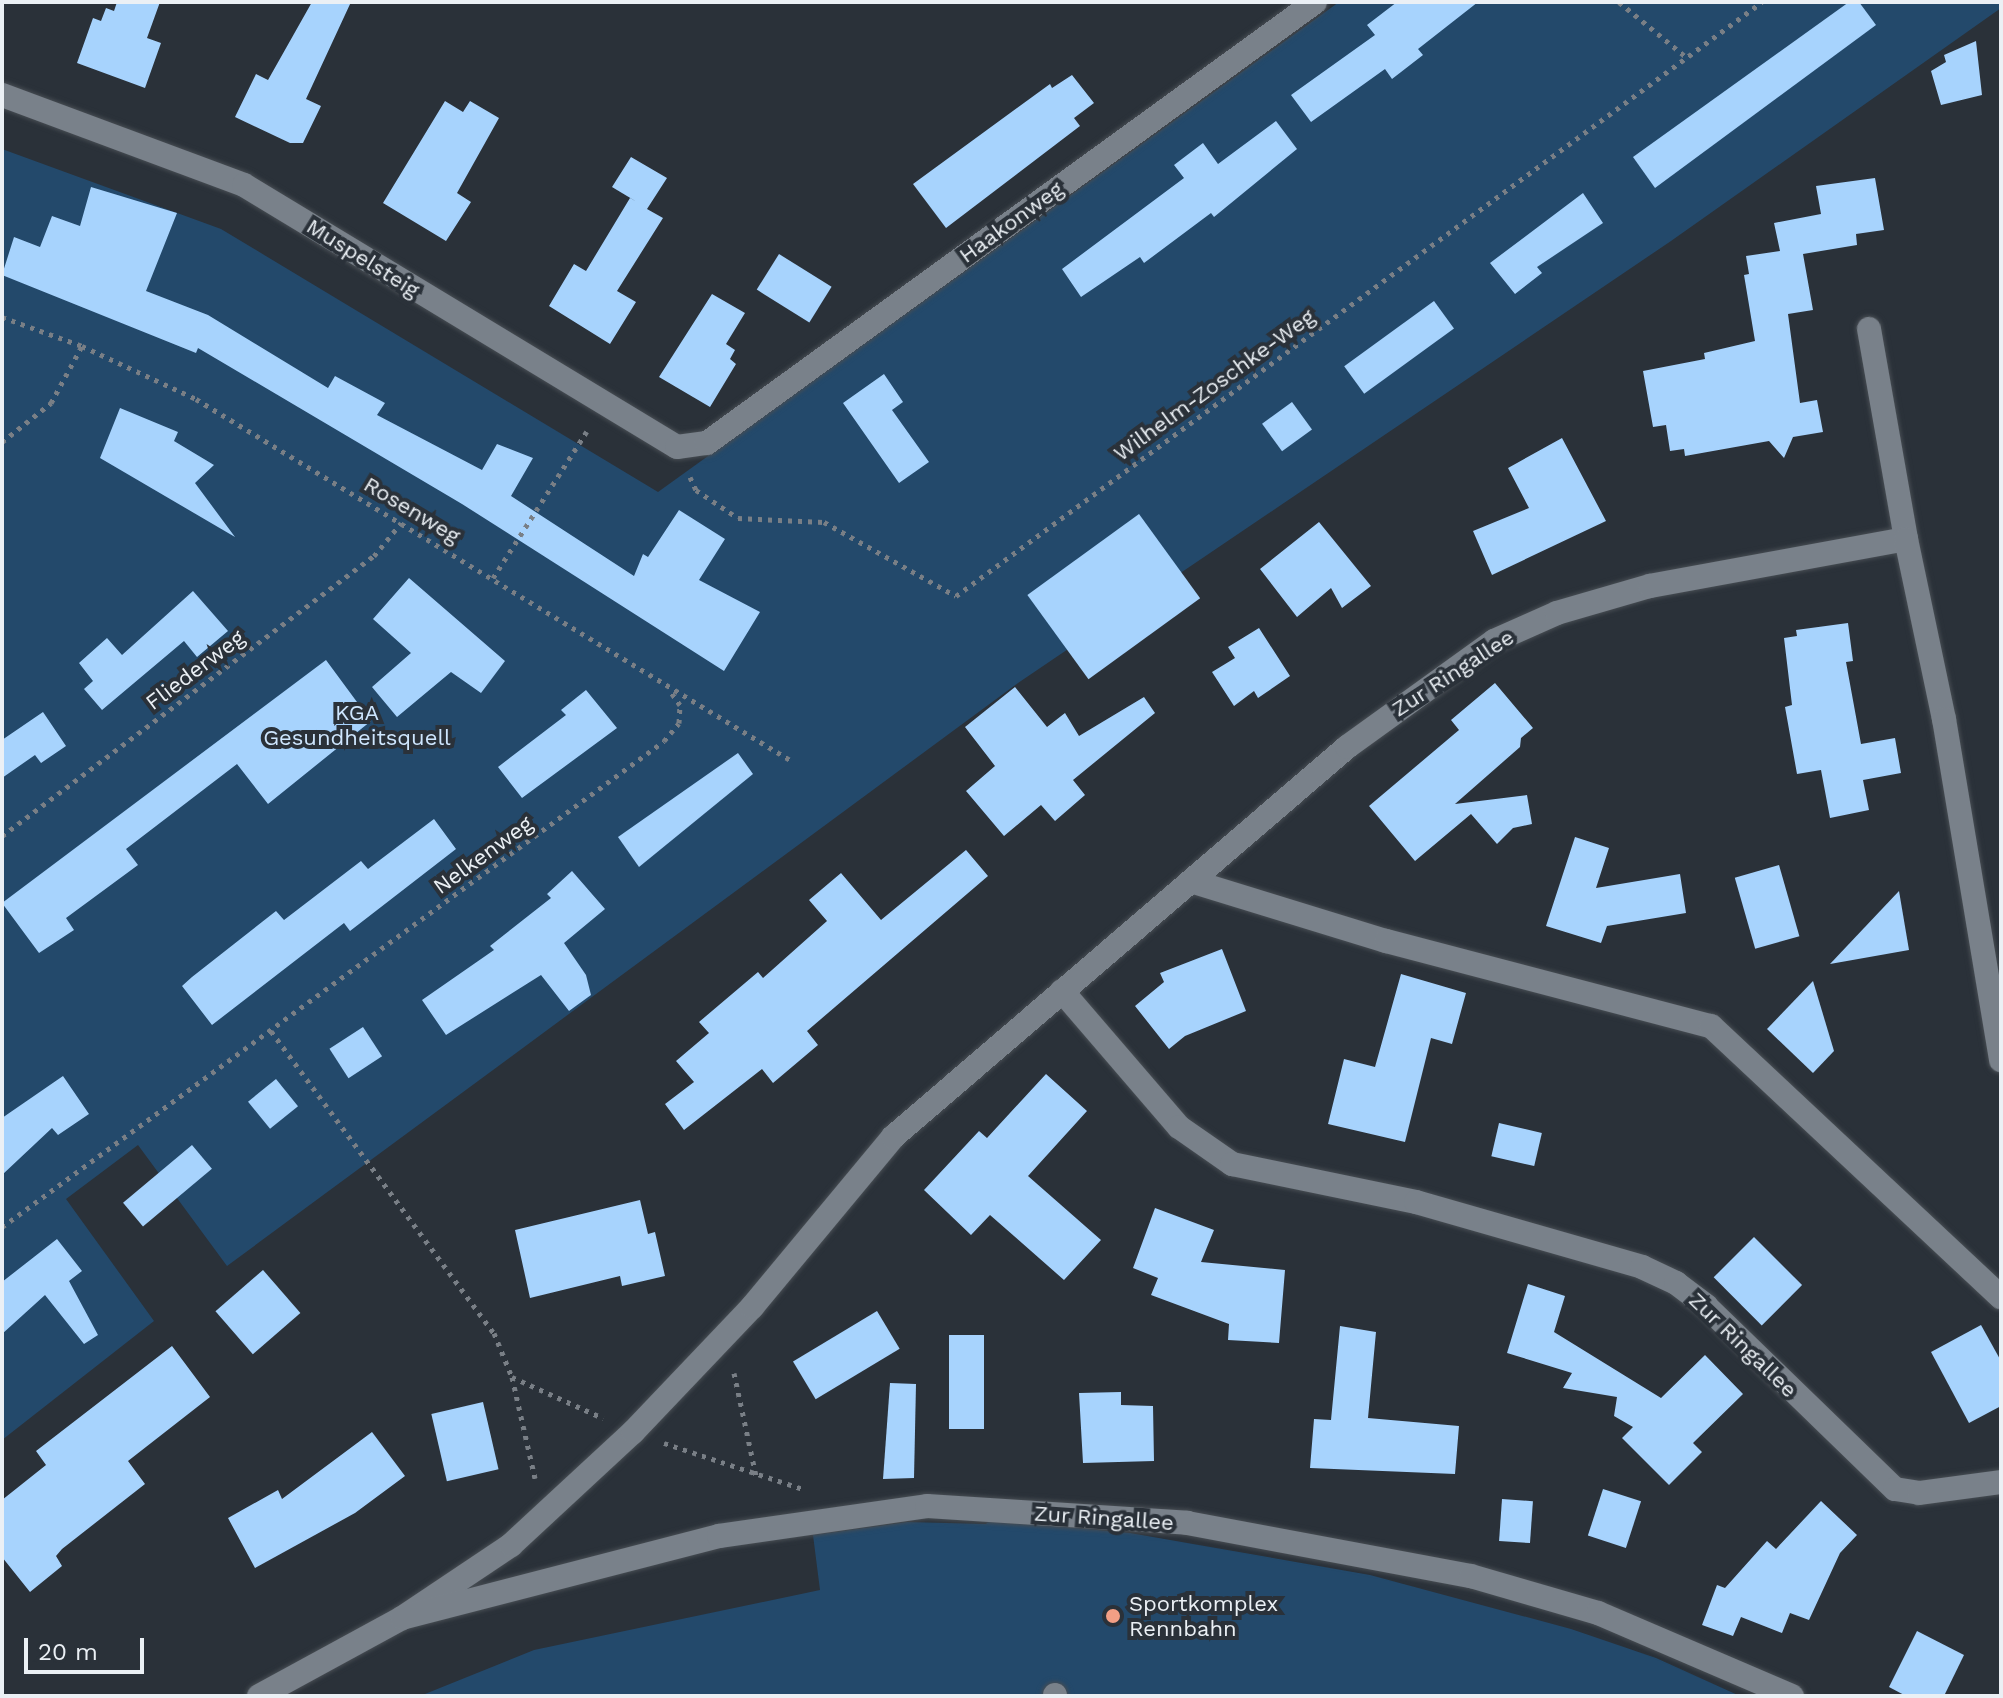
<!DOCTYPE html>
<style>
body{margin:0}
#map{position:relative;width:2003px;height:1698px;overflow:hidden;background:#2a3139;font-family:"Work Sans",sans-serif}
div>[style]{position:absolute}
.green>*{inset:0;background:#23496b}
.building>*{inset:0;background:#a7d3fd;transform-origin:0 0}
.path>*{height:5px;margin-top:-2.5px;transform-origin:0;background:repeating-linear-gradient(90deg,#797f86 0 4px,transparent 0 10px)}
.roads{filter:drop-shadow(0 0 2px #474d53) drop-shadow(0 0 2px #474d53)}
.minor>*{height:24px;margin:-12px;padding:0 12px;transform-origin:12px;border-radius:12px;background:#79818a}
.dots>*{width:22px;height:22px;translate:-50% -50%;box-sizing:border-box;border:4px solid #2a3139;border-radius:50%}
span{translate:-50% -50%;white-space:nowrap;text-align:center;line-height:1.15;-webkit-text-stroke:8px #2a3139;paint-order:stroke}
.street-label{font-size:22px;color:#ebf0f5}
.park-label{font-size:22px;color:#cee6fe}
.poi-label{font-size:22px;color:#ebf0f5}
.left{translate:0 -50%;text-align:left}
.frame{position:absolute;inset:0;border:4px solid #ebf0f5;pointer-events:none}
.scale{position:absolute;left:24px;top:1638px;width:120px;height:36px;box-sizing:border-box;border:4px solid #ebf0f5;border-top:0;padding-left:10px;font-size:24px;line-height:28px;white-space:nowrap;color:#ebf0f5;-webkit-text-stroke:6px #2a3139;paint-order:stroke}
</style>
<div id="map">
<div class="green">
<i style="clip-path:polygon(1339px 2px,2001px 2px,2001px 8px,1671px 241px,1018px 683px,227px 1266px,138px 1145px,66px 1199px,154px 1321px,2px 1440px,2px 149px,221px 229px,658px 492px)"></i>
<i style="clip-path:polygon(990px 1520px,1130px 1533px,1370px 1575px,1571px 1629px,1656px 1658px,1740px 1696px,420px 1696px,534px 1650px,820px 1590px,813px 1535px,907px 1522px,986px 1524px)"></i>
</div>
<div class="building">
<i style="clip-path:polygon(117px 2px,160px 2px,147px 38px,161px 43px,145px 88px,77px 63px,93px 18px,101px 21px,106px 8px,114px 11px)"></i>
<i style="clip-path:polygon(312px 2px,351px 2px,306px 99px,321px 106px,303px 143px,290px 143px,235px 117px,256px 74px,268px 80px)"></i>
<i style="clip-path:polygon(1397px 2px,1478px 2px,1418px 49px,1423px 55px,1392px 79px,1385px 69px,1311px 122px,1291px 95px,1375px 35px,1367px 25px)"></i>
<i style="clip-path:polygon(1849px 2px,1859px 2px,1876px 25px,1655px 188px,1633px 157px)"></i>
<i style="clip-path:polygon(1976px 41px,1982px 95px,1941px 105px,1931px 71px,1946px 62px,1944px 55px)"></i>
<i style="clip-path:polygon(1072px 75px,1094px 103px,1074px 118px,1080px 126px,946px 228px,913px 184px,1050px 84px,1052px 88px)"></i>
<i style="clip-path:polygon(445px 101px,463px 112px,470px 101px,499px 118px,457px 193px,471px 202px,446px 241px,383px 203px)"></i>
<i style="clip-path:polygon(1276px 121px,1297px 149px,1214px 217px,1211px 213px,1144px 263px,1140px 257px,1081px 297px,1062px 269px,1184px 178px,1174px 165px,1203px 143px,1218px 164px)"></i>
<i style="clip-path:polygon(631px 157px,667px 178px,647px 209px,663px 218px,617px 291px,636px 302px,610px 344px,549px 306px,574px 264px,586px 271px,630px 198px,637px 202px,612px 187px)"></i>
<i style="clip-path:polygon(1875px 178px,1884px 230px,1856px 234px,1857px 245px,1803px 254px,1813px 310px,1788px 314px,1800px 403px,1817px 400px,1823px 432px,1793px 437px,1784px 458px,1769px 441px,1685px 456px,1684px 449px,1670px 451px,1666px 425px,1653px 427px,1643px 371px,1705px 359px,1704px 353px,1755px 341px,1744px 275px,1749px 274px,1746px 256px,1780px 251px,1774px 223px,1821px 214px,1816px 186px)"></i>
<i style="clip-path:polygon(91px 187px,177px 213px,146px 291px,208px 315px,328px 388px,335px 376px,385px 403px,377px 415px,482px 470px,497px 444px,533px 458px,511px 496px,634px 576px,643px 554px,648px 557px,679px 510px,725px 539px,699px 580px,760px 612px,724px 671px,462px 504px,198px 348px,196px 353px,2px 275px,14px 237px,40px 247px,52px 216px,80px 226px)"></i>
<i style="clip-path:polygon(1583px 193px,1603px 223px,1537px 267px,1542px 273px,1515px 294px,1490px 263px)"></i>
<i style="left:779px;top:254px;width:62px;height:42px;rotate:32deg"></i>
<i style="clip-path:polygon(712px 294px,745px 313px,726px 344px,735px 350px,730px 359px,736px 364px,710px 407px,659px 377px)"></i>
<i style="left:1434px;top:301px;width:34px;height:111px;rotate:54deg"></i>
<i style="clip-path:polygon(884px 374px,903px 402px,892px 410px,929px 462px,899px 483px,843px 403px)"></i>
<i style="left:1292px;top:402px;width:34px;height:37px;rotate:54deg"></i>
<i style="clip-path:polygon(120px 408px,178px 432px,174px 441px,214px 465px,195px 483px,235px 537px,100px 458px)"></i>
<i style="clip-path:polygon(1562px 438px,1606px 521px,1492px 575px,1473px 531px,1529px 508px,1508px 468px)"></i>
<i style="left:1139px;top:514px;width:104px;height:138px;rotate:54deg"></i>
<i style="clip-path:polygon(1319px 522px,1371px 586px,1342px 608px,1331px 588px,1297px 617px,1260px 569px)"></i>
<i style="clip-path:polygon(409px 578px,505px 661px,481px 693px,451px 672px,397px 717px,372px 687px,411px 653px,373px 619px)"></i>
<i style="clip-path:polygon(193px 591px,228px 631px,197px 657px,184px 641px,102px 710px,84px 689px,93px 681px,79px 663px,107px 638px,122px 655px)"></i>
<i style="clip-path:polygon(1848px 623px,1853px 661px,1846px 662px,1861px 744px,1895px 738px,1901px 773px,1863px 780px,1869px 810px,1830px 818px,1821px 770px,1797px 774px,1785px 707px,1792px 705px,1784px 638px,1797px 636px,1796px 630px)"></i>
<i style="clip-path:polygon(1259px 628px,1290px 676px,1258px 698px,1254px 691px,1234px 706px,1212px 672px,1235px 658px,1228px 647px)"></i>
<i style="clip-path:polygon(326px 660px,371px 721px,268px 804px,237px 764px,126px 849px,138px 865px,66px 918px,74px 930px,39px 953px,2px 903px)"></i>
<i style="clip-path:polygon(1495px 683px,1533px 728px,1521px 738px,1520px 747px,1455px 804px,1527px 795px,1532px 824px,1513px 828px,1497px 844px,1471px 814px,1415px 861px,1369px 806px,1459px 730px,1451px 720px)"></i>
<i style="clip-path:polygon(1015px 687px,1047px 727px,1065px 713px,1079px 736px,1144px 697px,1155px 713px,1073px 780px,1085px 795px,1055px 821px,1041px 805px,1004px 836px,966px 791px,995px 766px,965px 727px)"></i>
<i style="clip-path:polygon(586px 690px,617px 728px,522px 798px,498px 767px,566px 715px,561px 710px)"></i>
<i style="clip-path:polygon(43px 712px,66px 746px,41px 763px,35px 755px,2px 778px,2px 740px)"></i>
<i style="clip-path:polygon(738px 753px,753px 774px,639px 867px,618px 837px)"></i>
<i style="clip-path:polygon(434px 819px,456px 849px,350px 931px,344px 923px,212px 1025px,182px 986px,192px 977px,276px 911px,284px 920px,361px 861px,368px 869px)"></i>
<i style="clip-path:polygon(1575px 837px,1609px 848px,1596px 888px,1680px 874px,1686px 913px,1607px 926px,1601px 943px,1546px 926px)"></i>
<i style="clip-path:polygon(966px 850px,988px 876px,807px 1031px,818px 1045px,773px 1083px,762px 1069px,684px 1130px,665px 1104px,694px 1082px,676px 1061px,709px 1033px,699px 1022px,758px 972px,763px 978px,827px 921px,809px 900px,841px 873px,881px 920px)"></i>
<i style="left:1779px;top:865px;width:74px;height:46px;rotate:74deg"></i>
<i style="clip-path:polygon(572px 871px,605px 909px,564px 943px,586px 975px,591px 995px,569px 1011px,541px 975px,446px 1035px,422px 1000px,494px 950px,490px 946px,551px 898px,547px 894px)"></i>
<i style="clip-path:polygon(1899px 891px,1909px 950px,1830px 964px)"></i>
<i style="clip-path:polygon(1222px 949px,1246px 1011px,1185px 1036px,1169px 1049px,1135px 1006px,1164px 982px,1160px 973px)"></i>
<i style="clip-path:polygon(1401px 974px,1466px 993px,1452px 1044px,1431px 1038px,1405px 1142px,1328px 1124px,1344px 1059px,1375px 1067px)"></i>
<i style="clip-path:polygon(1813px 981px,1834px 1051px,1813px 1073px,1767px 1029px)"></i>
<i style="left:363px;top:1027px;width:35px;height:40px;rotate:57deg"></i>
<i style="clip-path:polygon(1046px 1074px,1087px 1111px,1028px 1176px,1101px 1240px,1064px 1280px,990px 1215px,971px 1235px,924px 1190px,979px 1131px,987px 1138px)"></i>
<i style="clip-path:polygon(63px 1076px,89px 1114px,58px 1135px,52px 1128px,2px 1175px,2px 1118px)"></i>
<i style="left:276px;top:1079px;width:35px;height:36px;rotate:51deg"></i>
<i style="left:1499px;top:1123px;width:44px;height:34px;rotate:13deg"></i>
<i style="left:192px;top:1145px;width:31px;height:90px;rotate:50deg"></i>
<i style="clip-path:polygon(640px 1200px,648px 1234px,655px 1232px,665px 1276px,622px 1286px,620px 1276px,530px 1298px,515px 1230px)"></i>
<i style="clip-path:polygon(1155px 1208px,1214px 1230px,1201px 1262px,1285px 1270px,1279px 1343px,1228px 1340px,1229px 1324px,1151px 1295px,1158px 1278px,1133px 1268px)"></i>
<i style="left:1754px;top:1237px;width:68px;height:57px;rotate:45deg"></i>
<i style="clip-path:polygon(57px 1239px,82px 1271px,69px 1281px,98px 1335px,84px 1344px,45px 1295px,2px 1334px,2px 1282px)"></i>
<i style="left:263px;top:1270px;width:57px;height:63px;rotate:49deg"></i>
<i style="clip-path:polygon(1528px 1284px,1565px 1296px,1554px 1332px,1661px 1398px,1705px 1355px,1743px 1394px,1693px 1443px,1702px 1452px,1669px 1485px,1622px 1438px,1633px 1427px,1614px 1416px,1617px 1397px,1563px 1388px,1572px 1373px,1507px 1353px)"></i>
<i style="left:877px;top:1311px;width:44px;height:98px;rotate:59deg"></i>
<i style="clip-path:polygon(1981px 1325px,2001px 1361px,2001px 1406px,1969px 1423px,1931px 1352px)"></i>
<i style="clip-path:polygon(1340px 1326px,1376px 1332px,1368px 1418px,1459px 1426px,1455px 1474px,1310px 1468px,1314px 1419px,1331px 1420px)"></i>
<i style="left:949px;top:1335px;width:35px;height:94px"></i>
<i style="clip-path:polygon(172px 1346px,210px 1397px,128px 1461px,145px 1484px,62px 1549px,56px 1556px,62px 1566px,30px 1592px,2px 1557px,2px 1500px,46px 1465px,36px 1451px)"></i>
<i style="clip-path:polygon(890px 1383px,916px 1384px,914px 1478px,883px 1479px)"></i>
<i style="clip-path:polygon(1121px 1392px,1121px 1405px,1153px 1406px,1154px 1461px,1083px 1463px,1079px 1393px)"></i>
<i style="left:483px;top:1402px;width:69px;height:53px;rotate:77deg"></i>
<i style="clip-path:polygon(372px 1432px,405px 1476px,355px 1513px,255px 1568px,228px 1518px,278px 1490px,282px 1499px)"></i>
<i style="left:1603px;top:1489px;width:40px;height:49px;rotate:18deg"></i>
<i style="left:1502px;top:1499px;width:31px;height:42px;rotate:4deg"></i>
<i style="clip-path:polygon(1821px 1501px,1857px 1535px,1840px 1553px,1809px 1620px,1790px 1613px,1782px 1633px,1741px 1617px,1733px 1636px,1702px 1625px,1717px 1585px,1725px 1588px,1767px 1541px,1776px 1549px)"></i>
<i style="clip-path:polygon(1917px 1631px,1964px 1655px,1944px 1696px,1906px 1696px,1889px 1687px)"></i>
</div>
<div class="path">
<i style="left:1619px;top:2px;width:85px;rotate:39.3deg"></i>
<i style="left:2px;top:317px;width:85px;rotate:19.9deg"></i>
<i style="left:82px;top:346px;width:126px;rotate:24.9deg"></i>
<i style="left:196px;top:399px;width:695px;rotate:31.29deg"></i>
<i style="left:2px;top:442px;width:63px;rotate:-38.5deg"></i>
<i style="left:51px;top:403px;width:65px;rotate:-61.5deg"></i>
<i style="left:690px;top:477px;width:14px;rotate:65deg"></i>
<i style="left:696px;top:490px;width:50px;rotate:33.7deg"></i>
<i style="left:738px;top:518px;width:86px;rotate:2.7deg"></i>
<i style="left:824px;top:522px;width:151px;rotate:29.3deg"></i>
<i style="left:956px;top:596px;width:1001px;rotate:-36.39deg"></i>
<i style="left:493px;top:578px;width:174px;rotate:-57.4deg"></i>
<i style="left:2px;top:836px;width:466px;rotate:-37deg"></i>
<i style="left:374px;top:556px;width:43px;rotate:-50.7deg"></i>
<i style="left:271px;top:1031px;width:375px;rotate:53.6deg"></i>
<i style="left:494px;top:1333px;width:48px;rotate:67.8deg"></i>
<i style="left:512px;top:1377px;width:104px;rotate:77.2deg"></i>
<i style="left:2px;top:1227px;width:821px;rotate:-36.28deg"></i>
<i style="left:664px;top:741px;width:23px;rotate:-50deg"></i>
<i style="left:679px;top:723px;width:18px;rotate:-87deg"></i>
<i style="left:680px;top:705px;width:16px;rotate:-125deg"></i>
<i style="left:734px;top:1373px;width:105px;rotate:77.9deg"></i>
<i style="left:512px;top:1377px;width:100px;rotate:24.3deg"></i>
<i style="left:664px;top:1443px;width:146px;rotate:18.3deg"></i>
</div>
<div class="roads">
<div class="minor">
<i style="left:2px;top:95px;width:258px;rotate:20.4deg"></i>
<i style="left:244px;top:185px;width:506px;rotate:31.18deg"></i>
<i style="left:677px;top:447px;width:30px;rotate:-8deg"></i>
<i style="left:707px;top:443px;width:751px;rotate:-35.95deg"></i>
<i style="left:1869px;top:329px;width:213px;rotate:80deg"></i>
<i style="left:1194px;top:882px;width:201px;rotate:17.1deg"></i>
<i style="left:1386px;top:941px;width:336px;rotate:14.7deg"></i>
<i style="left:1711px;top:1026px;width:397px;rotate:43.1deg"></i>
<i style="left:1062px;top:991px;width:179px;rotate:49.3deg"></i>
<i style="left:1179px;top:1127px;width:65px;rotate:34.9deg"></i>
<i style="left:1232px;top:1164px;width:188px;rotate:11.7deg"></i>
<i style="left:1416px;top:1202px;width:235px;rotate:16deg"></i>
<i style="left:1642px;top:1267px;width:38px;rotate:25deg"></i>
<i style="left:1676px;top:1283px;width:38px;rotate:37deg"></i>
<i style="left:1706px;top:1306px;width:263px;rotate:44.1deg"></i>
<i style="left:1895px;top:1489px;width:24px;rotate:9deg"></i>
<i style="left:1919px;top:1493px;width:83px;rotate:-7.6deg"></i>
<i style="left:402px;top:1618px;width:131px;rotate:-33.8deg"></i>
<i style="left:511px;top:1545px;width:166px;rotate:-42.8deg"></i>
<i style="left:633px;top:1432px;width:173px;rotate:-46.4deg"></i>
<i style="left:752px;top:1307px;width:221px;rotate:-50.3deg"></i>
<i style="left:893px;top:1137px;width:599px;rotate:-40.66deg"></i>
<i style="left:1347px;top:747px;width:181px;rotate:-35.8deg"></i>
<i style="left:1494px;top:641px;width:69px;rotate:-24deg"></i>
<i style="left:1557px;top:613px;width:97px;rotate:-16.2deg"></i>
<i style="left:1650px;top:586px;width:260px;rotate:-10.4deg"></i>
<i style="left:1906px;top:539px;width:184px;rotate:78.1deg"></i>
<i style="left:1944px;top:719px;width:346px;rotate:80.5deg"></i>
<i style="left:1055px;top:1695px;width:1px;rotate:90deg"></i>
<i style="left:259px;top:1696px;width:163px;rotate:-28.6deg"></i>
<i style="left:402px;top:1618px;width:327px;rotate:-14.5deg"></i>
<i style="left:719px;top:1536px;width:210px;rotate:-8.2deg"></i>
<i style="left:927px;top:1506px;width:261px;rotate:3.7deg"></i>
<i style="left:1187px;top:1523px;width:289px;rotate:10.6deg"></i>
<i style="left:1471px;top:1576px;width:132px;rotate:16.2deg"></i>
<i style="left:1598px;top:1613px;width:211px;rotate:23.2deg"></i>
</div>
</div>
<div class="dots">
<i style="left:1113px;top:1616px;background:#f39f85"></i>
</div>
<div class="street-label">
<span style="left:1011px;top:222px;rotate:-36deg">Haakonweg</span>
<span style="left:363px;top:258px;rotate:32deg">Muspelsteig</span>
<span style="left:1214px;top:385px;rotate:-36deg">Wilhelm-Zoschke-Weg</span>
<span style="left:412px;top:510px;rotate:31deg">Rosenweg</span>
<span style="left:195px;top:670px;rotate:-37deg">Fliederweg</span>
<span style="left:1453px;top:673px;rotate:-33deg">Zur Ringallee</span>
<span style="left:483px;top:855px;rotate:-36deg">Nelkenweg</span>
<span style="left:1743px;top:1345px;rotate:44deg">Zur Ringallee</span>
<span style="left:1104px;top:1518px;rotate:4deg">Zur Ringallee</span>
</div>
<div class="park-label">
<span style="left:357px;top:725px">KGA<br>Gesundheitsquell</span>
</div>
<div class="poi-label">
<span class="left" style="left:1129px;top:1616px">Sportkomplex<br>Rennbahn</span>
</div>
<div class="frame"></div>
<div class="scale">20 m</div>
</div>
